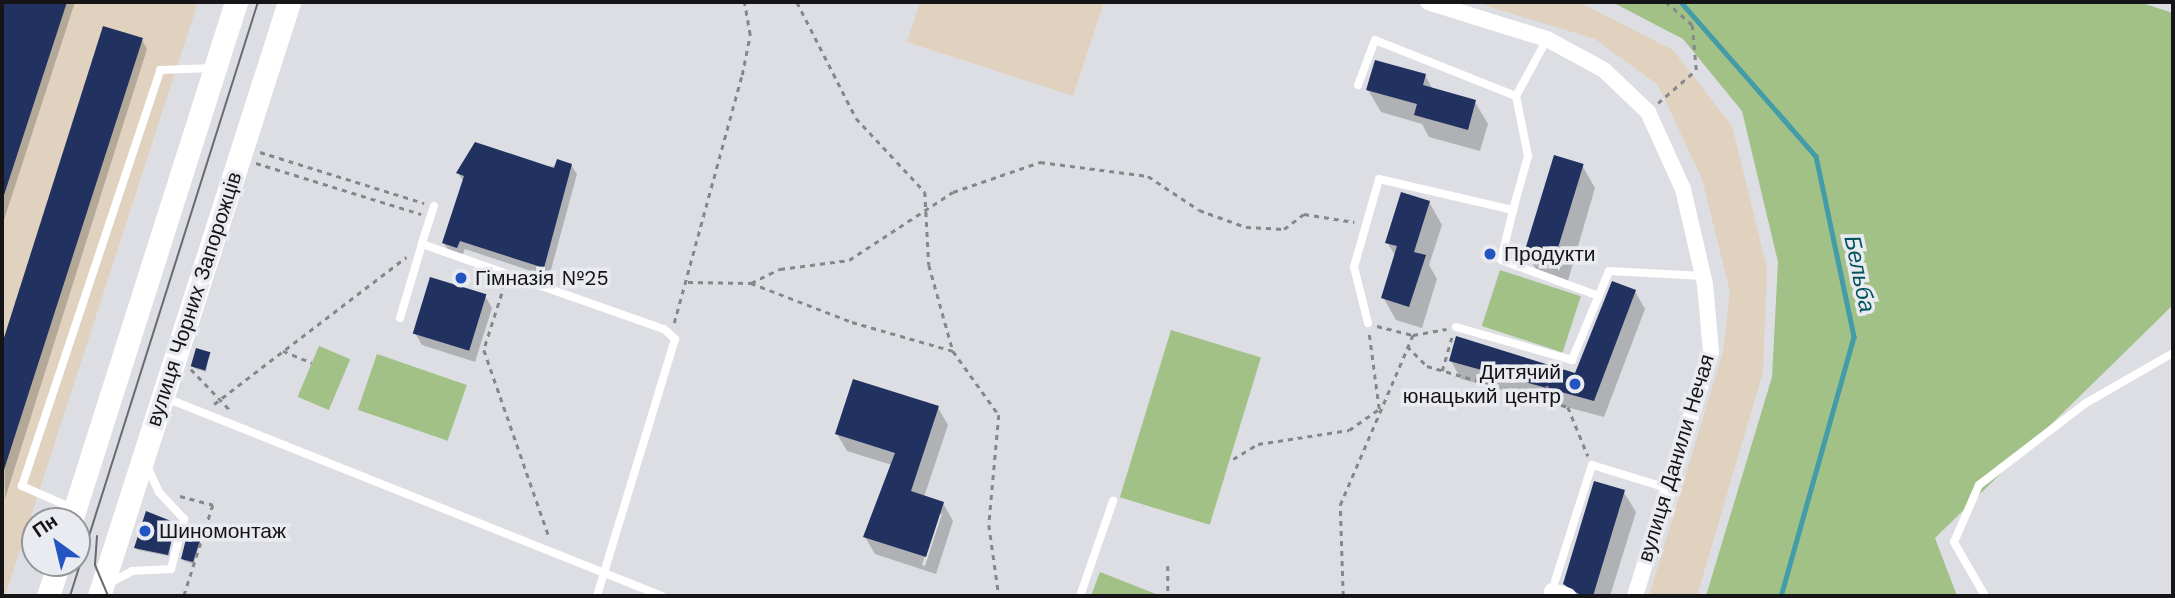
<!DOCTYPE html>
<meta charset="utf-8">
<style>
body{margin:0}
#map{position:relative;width:2175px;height:598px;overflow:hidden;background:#dcdee3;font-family:"Work Sans",sans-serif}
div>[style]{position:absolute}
.industrial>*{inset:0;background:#e1d2bf}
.green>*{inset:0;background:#a2c187;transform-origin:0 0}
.shadow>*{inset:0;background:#0003}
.stream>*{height:4.5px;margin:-2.25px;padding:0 2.25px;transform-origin:2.25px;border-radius:2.25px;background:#439ca8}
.building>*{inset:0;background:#213160;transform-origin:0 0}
.path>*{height:2.5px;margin-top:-1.25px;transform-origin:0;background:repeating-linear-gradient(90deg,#86878b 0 5px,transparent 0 10px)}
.service>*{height:8px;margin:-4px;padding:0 4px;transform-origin:4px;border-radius:4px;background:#fff}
.minor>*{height:16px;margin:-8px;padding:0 8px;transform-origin:8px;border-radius:8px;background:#fff}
.secondary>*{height:23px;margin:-11.5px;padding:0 11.5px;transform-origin:11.5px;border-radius:11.5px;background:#fff}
.tram>*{height:2px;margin:-1px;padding:0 1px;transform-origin:1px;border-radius:1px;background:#696a6d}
.dots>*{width:19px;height:19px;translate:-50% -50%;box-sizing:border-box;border:4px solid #e9ebf0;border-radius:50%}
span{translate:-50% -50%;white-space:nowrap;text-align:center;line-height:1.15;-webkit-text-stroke:7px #e9ebf0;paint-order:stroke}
.poi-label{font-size:21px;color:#151517}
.left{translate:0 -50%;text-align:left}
.right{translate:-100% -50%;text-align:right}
.street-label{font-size:21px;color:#151517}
.water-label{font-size:23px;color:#00535c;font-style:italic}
.frame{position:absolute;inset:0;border:4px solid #151517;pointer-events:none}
.north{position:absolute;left:21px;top:507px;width:70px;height:70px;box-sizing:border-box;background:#e9ebf0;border:2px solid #949599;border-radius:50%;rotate:326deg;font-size:19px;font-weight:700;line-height:28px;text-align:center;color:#151517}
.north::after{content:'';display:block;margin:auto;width:24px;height:32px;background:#2254c2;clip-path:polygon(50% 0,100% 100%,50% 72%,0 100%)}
</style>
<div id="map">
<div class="industrial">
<i style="clip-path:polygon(2px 2px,198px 2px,5px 596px,2px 596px)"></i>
<i style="clip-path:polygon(920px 2px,1104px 2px,1073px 96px,907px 42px)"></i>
<i style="clip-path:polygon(1474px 2px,1579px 2px,1673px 50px,1732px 126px,1767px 268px,1763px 372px,1697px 596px,1649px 596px,1723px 352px,1730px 292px,1702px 179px,1658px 85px,1595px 39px)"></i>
</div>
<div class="green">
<i style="clip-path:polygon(1612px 2px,2139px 2px,2173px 13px,2173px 305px,1935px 538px,1957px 596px,1706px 596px,1772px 377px,1778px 262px,1742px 111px,1683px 39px)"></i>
<i style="left:1500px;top:270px;width:85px;height:59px;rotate:18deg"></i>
<i style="left:1171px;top:330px;width:94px;height:175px;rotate:17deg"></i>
<i style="left:319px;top:346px;width:34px;height:55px;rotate:23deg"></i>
<i style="left:377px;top:354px;width:95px;height:59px;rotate:19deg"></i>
<i style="clip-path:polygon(1100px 572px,1161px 596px,1091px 596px)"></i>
</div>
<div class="shadow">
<i style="clip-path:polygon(2px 2px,75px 2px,2px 226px)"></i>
<i style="clip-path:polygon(104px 28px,142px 40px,147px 49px,5px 499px,2px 350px)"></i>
<i style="clip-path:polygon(1425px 75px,1433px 90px,1475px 102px,1488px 124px,1480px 151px,1429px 137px,1422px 124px,1381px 112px,1368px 90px)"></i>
<i style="clip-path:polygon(571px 165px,577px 174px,549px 277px,465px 249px,462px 256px,449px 252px,444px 243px,464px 182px,458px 173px)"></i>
<i style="clip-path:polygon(1582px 165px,1595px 188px,1567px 284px,1540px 276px,1527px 254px)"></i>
<i style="clip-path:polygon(1429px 202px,1442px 225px,1429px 265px,1437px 279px,1422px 328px,1396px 320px,1383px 297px,1396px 257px,1387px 242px)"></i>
<i style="clip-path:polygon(1635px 291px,1645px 309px,1604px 417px,1461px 379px,1451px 361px,1576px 375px)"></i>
<i style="clip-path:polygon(485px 296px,492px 308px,475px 362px,422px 345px,415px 333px)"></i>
<i style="clip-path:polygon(209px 354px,206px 372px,194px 368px,192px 365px)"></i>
<i style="clip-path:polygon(evenodd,938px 408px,948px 425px,924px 497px,943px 503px,953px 521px,936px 574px,875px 554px,865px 537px,892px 465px,847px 451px,837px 434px,938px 408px,938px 514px,942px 514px,925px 566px,922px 565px,938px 514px)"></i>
<i style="clip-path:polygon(1623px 491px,1636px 512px,1610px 596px,1573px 596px,1565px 583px)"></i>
<i style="clip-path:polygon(173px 524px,169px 556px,138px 550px,136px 547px)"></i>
<i style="clip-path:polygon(202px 533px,194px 564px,184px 561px,182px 558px)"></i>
</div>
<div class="stream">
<i style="left:1681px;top:2px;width:205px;rotate:48.8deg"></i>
<i style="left:1816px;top:156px;width:185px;rotate:78.1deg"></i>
<i style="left:1854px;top:337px;width:269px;rotate:105.7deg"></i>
</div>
<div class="building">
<i style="clip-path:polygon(2px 2px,67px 2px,4px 195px,2px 195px)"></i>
<i style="clip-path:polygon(103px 26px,143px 38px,2px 476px,2px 344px)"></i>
<i style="clip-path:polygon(1375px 60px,1426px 74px,1423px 85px,1476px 100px,1468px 130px,1414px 115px,1417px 104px,1366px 90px)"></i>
<i style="clip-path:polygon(475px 142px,554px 168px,557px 159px,572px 164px,544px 268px,460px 241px,457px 248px,442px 243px,464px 176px,456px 173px)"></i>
<i style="left:1554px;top:155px;width:31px;height:103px;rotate:17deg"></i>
<i style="clip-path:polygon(1401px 192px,1430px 201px,1414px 252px,1426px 255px,1409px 307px,1381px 298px,1397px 246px,1385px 243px)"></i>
<i style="left:430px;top:277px;width:59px;height:59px;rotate:17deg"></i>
<i style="clip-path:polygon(1612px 281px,1636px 290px,1594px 401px,1449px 361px,1456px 336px,1575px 373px)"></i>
<i style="left:196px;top:348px;width:15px;height:19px;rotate:16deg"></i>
<i style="clip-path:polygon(853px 379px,939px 406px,911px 491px,944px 502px,926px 557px,863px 537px,895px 453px,835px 434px)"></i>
<i style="clip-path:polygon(1594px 481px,1625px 490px,1593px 596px,1582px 596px,1563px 584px)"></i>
<i style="clip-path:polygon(146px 511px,176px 523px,168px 555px,134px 548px)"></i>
<i style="clip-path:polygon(189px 527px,203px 532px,193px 562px,181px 559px)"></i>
</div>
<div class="path">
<i style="left:797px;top:2px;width:130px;rotate:63deg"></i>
<i style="left:856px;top:118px;width:101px;rotate:47deg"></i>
<i style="left:925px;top:192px;width:73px;rotate:86.9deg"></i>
<i style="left:929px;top:265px;width:89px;rotate:74.4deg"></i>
<i style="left:1658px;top:103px;width:50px;rotate:-41deg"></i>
<i style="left:1696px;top:70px;width:45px;rotate:-95.1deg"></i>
<i style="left:1692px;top:25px;width:35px;rotate:-139deg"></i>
<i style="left:260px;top:152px;width:172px;rotate:17.3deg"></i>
<i style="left:256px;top:163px;width:173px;rotate:17.2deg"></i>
<i style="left:688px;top:282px;width:63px;rotate:0.9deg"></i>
<i style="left:751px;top:283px;width:108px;rotate:21.1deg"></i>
<i style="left:852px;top:322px;width:105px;rotate:16deg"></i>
<i style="left:953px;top:351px;width:79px;rotate:54.3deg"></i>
<i style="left:999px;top:415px;width:110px;rotate:95.2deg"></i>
<i style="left:989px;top:525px;width:72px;rotate:82deg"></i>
<i style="left:751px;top:283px;width:32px;rotate:-26deg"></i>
<i style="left:780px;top:269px;width:70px;rotate:-7.4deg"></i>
<i style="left:849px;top:260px;width:124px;rotate:-33.2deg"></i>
<i style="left:953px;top:192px;width:92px;rotate:-19deg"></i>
<i style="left:1040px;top:162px;width:109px;rotate:7.4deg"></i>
<i style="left:1148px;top:176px;width:61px;rotate:33.7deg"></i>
<i style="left:1199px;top:210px;width:50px;rotate:19.9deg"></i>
<i style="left:1246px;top:227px;width:38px;rotate:3deg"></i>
<i style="left:1284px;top:229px;width:25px;rotate:-37deg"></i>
<i style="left:1304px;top:214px;width:51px;rotate:9.1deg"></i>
<i style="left:505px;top:284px;width:69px;rotate:107.7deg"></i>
<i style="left:484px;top:350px;width:200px;rotate:70.8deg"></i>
<i style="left:674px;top:323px;width:257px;rotate:-74.7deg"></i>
<i style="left:742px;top:75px;width:41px;rotate:-78.7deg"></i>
<i style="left:750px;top:35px;width:34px;rotate:-100deg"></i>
<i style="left:1377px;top:326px;width:37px;rotate:14deg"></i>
<i style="left:1413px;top:335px;width:34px;rotate:-10deg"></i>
<i style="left:1407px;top:346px;width:28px;rotate:45deg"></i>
<i style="left:1427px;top:366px;width:147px;rotate:16.2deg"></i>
<i style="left:1568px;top:407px;width:53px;rotate:67.8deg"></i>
<i style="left:283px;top:351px;width:31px;rotate:22deg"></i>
<i style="left:191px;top:369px;width:58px;rotate:46.4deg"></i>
<i style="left:1442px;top:371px;width:35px;rotate:-74deg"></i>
<i style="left:1543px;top:400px;width:35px;rotate:-74deg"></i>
<i style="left:214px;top:404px;width:242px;rotate:-37.4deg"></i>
<i style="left:1233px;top:459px;width:29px;rotate:-31deg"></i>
<i style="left:1258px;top:444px;width:92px;rotate:-8.7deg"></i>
<i style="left:1349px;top:430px;width:37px;rotate:-35deg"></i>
<i style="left:1379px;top:409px;width:76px;rotate:-97.6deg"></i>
<i style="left:180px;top:496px;width:34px;rotate:15deg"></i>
<i style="left:213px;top:505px;width:96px;rotate:107.7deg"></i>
<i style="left:1168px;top:566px;width:30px;rotate:90deg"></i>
<i style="left:1343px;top:596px;width:91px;rotate:-91.9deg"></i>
<i style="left:1340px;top:505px;width:185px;rotate:-66.8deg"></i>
</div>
<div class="service">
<i style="left:1358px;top:85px;width:48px;rotate:-69.3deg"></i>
<i style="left:1375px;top:40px;width:152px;rotate:21.7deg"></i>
<i style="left:434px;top:206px;width:40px;rotate:108deg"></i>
<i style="left:422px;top:244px;width:256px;rotate:19.4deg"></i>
<i style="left:664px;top:329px;width:15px;rotate:42deg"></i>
<i style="left:675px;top:339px;width:269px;rotate:106.9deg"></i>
<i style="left:1513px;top:210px;width:51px;rotate:103.5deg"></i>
<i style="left:1501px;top:260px;width:104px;rotate:20.2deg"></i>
<i style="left:400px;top:318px;width:77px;rotate:-73.4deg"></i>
<i style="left:1368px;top:323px;width:58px;rotate:-104deg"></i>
<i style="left:1354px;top:267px;width:91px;rotate:-74.1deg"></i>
<i style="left:1379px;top:179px;width:138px;rotate:13deg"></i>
<i style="left:1513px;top:210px;width:56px;rotate:-74.5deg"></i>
<i style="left:1528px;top:156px;width:61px;rotate:-101.3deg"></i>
<i style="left:1516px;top:96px;width:65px;rotate:-61.5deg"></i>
<i style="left:1456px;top:327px;width:121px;rotate:15.9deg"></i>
<i style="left:1572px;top:360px;width:96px;rotate:-67.4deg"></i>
<i style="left:1609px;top:271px;width:94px;rotate:3deg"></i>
<i style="left:166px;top:398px;width:534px;rotate:21.76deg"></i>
<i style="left:72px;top:508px;width:55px;rotate:-156.3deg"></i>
<i style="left:22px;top:486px;width:438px;rotate:-71.6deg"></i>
<i style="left:160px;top:70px;width:53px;rotate:-2.2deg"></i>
<i style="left:1555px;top:581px;width:122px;rotate:-72.3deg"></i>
<i style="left:1592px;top:465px;width:78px;rotate:17deg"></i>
<i style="left:108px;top:584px;width:27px;rotate:-28deg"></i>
<i style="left:132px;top:571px;width:39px;rotate:-3deg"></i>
<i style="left:171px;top:569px;width:52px;rotate:-75.4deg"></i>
<i style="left:184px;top:519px;width:37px;rotate:-133deg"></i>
<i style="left:159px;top:492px;width:31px;rotate:-115deg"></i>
<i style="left:1080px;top:596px;width:101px;rotate:-70.8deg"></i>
<i style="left:1985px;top:596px;width:62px;rotate:-119.9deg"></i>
<i style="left:1954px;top:542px;width:62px;rotate:-66.3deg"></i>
<i style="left:1979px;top:485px;width:135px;rotate:-37.5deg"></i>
<i style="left:2086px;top:403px;width:100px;rotate:-29.9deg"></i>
</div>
<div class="minor">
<i style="left:1428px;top:2px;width:125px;rotate:17.3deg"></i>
<i style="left:1547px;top:39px;width:65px;rotate:28.5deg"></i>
<i style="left:1604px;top:70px;width:61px;rotate:43.7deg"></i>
<i style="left:1648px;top:112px;width:85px;rotate:65.6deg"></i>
<i style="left:1683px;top:189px;width:98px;rotate:77deg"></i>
<i style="left:1705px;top:284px;width:68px;rotate:85deg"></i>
<i style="left:1711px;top:352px;width:256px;rotate:107.3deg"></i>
<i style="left:1552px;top:591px;width:17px;rotate:17deg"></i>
</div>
<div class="secondary">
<i style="left:71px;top:521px;width:545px;rotate:-72.36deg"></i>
<i style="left:48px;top:596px;width:35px;rotate:-72deg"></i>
<i style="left:99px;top:596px;width:624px;rotate:-72.26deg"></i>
</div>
<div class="tram">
<i style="left:97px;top:536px;width:29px;rotate:94deg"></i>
<i style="left:95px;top:565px;width:34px;rotate:67deg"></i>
<i style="left:70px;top:596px;width:623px;rotate:-72.44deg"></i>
</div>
<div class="dots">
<i style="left:1490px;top:254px;background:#2254c2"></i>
<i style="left:461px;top:278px;background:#2254c2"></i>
<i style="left:1575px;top:384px;background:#2254c2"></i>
<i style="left:145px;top:531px;background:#2254c2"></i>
</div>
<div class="poi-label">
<span class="left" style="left:1504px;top:254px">Продукти</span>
<span class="left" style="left:475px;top:278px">Гімназія №25</span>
<span class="right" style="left:1561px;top:384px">Дитячий<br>юнацький центр</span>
<span class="left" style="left:159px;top:531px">Шиномонтаж</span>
</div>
<div class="street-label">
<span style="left:194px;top:299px;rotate:-72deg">вулиця Чорних Запорожців</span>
<span style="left:1676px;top:458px;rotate:-73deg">вулиця Данили Нечая</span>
</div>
<div class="water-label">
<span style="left:1859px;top:274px;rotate:78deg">Бельба</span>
</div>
<div class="frame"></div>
<div class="north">Пн</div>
</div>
